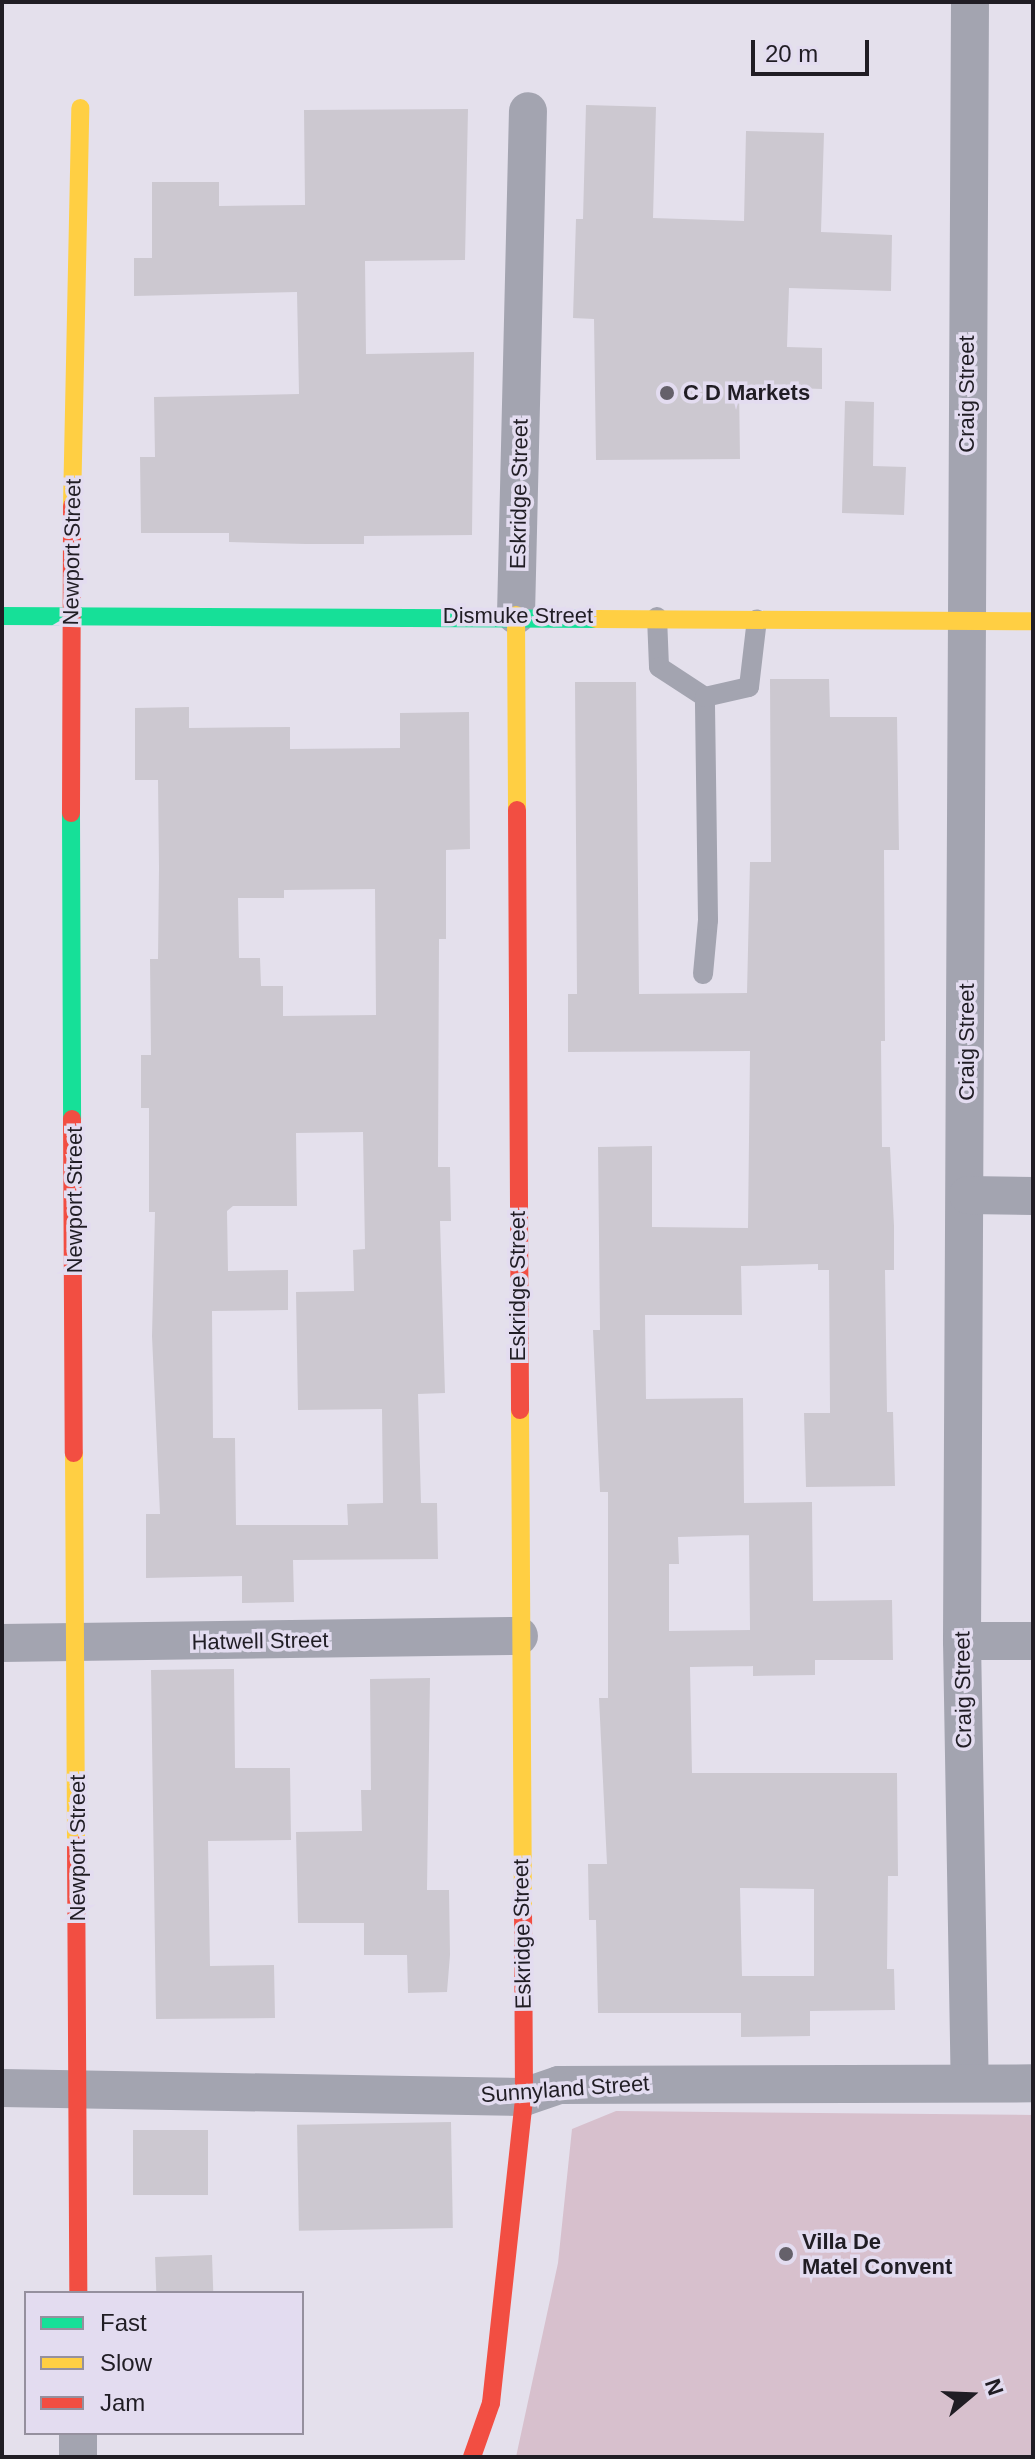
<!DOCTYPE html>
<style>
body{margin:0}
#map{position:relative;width:1035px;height:2459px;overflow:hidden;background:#e4e0ec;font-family:Arial,sans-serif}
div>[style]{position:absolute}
.forest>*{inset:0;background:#d7c0cd}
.building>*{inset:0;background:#ccc8d0;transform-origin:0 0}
.lane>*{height:20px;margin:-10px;padding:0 10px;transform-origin:10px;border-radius:10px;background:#a3a4b0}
.street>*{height:38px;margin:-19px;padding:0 19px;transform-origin:19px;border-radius:19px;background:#a3a4b0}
.fast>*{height:18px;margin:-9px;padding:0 9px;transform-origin:9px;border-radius:9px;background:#16e098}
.slow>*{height:18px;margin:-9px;padding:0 9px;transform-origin:9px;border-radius:9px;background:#ffcf43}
.jam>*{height:18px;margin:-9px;padding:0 9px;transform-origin:9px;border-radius:9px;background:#f24e42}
.dots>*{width:22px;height:22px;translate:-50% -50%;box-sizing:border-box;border:4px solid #e3dcf0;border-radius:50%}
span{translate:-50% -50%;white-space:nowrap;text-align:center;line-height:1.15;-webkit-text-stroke:7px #e3dcf0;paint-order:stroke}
.poi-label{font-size:22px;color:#201d24;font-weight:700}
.left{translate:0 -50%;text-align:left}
.street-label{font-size:22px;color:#201d24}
.frame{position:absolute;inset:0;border:4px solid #201d24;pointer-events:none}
.legend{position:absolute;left:24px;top:2291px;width:280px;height:144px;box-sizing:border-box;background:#e3dcf0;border:2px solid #95909e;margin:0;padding:10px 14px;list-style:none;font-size:24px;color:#201d24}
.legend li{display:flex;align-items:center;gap:16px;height:40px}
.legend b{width:40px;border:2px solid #95909e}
.north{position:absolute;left:931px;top:2355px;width:80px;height:80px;-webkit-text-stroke:6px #e3dcf0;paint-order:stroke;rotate:71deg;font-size:22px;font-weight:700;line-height:32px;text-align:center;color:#201d24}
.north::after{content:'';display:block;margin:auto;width:28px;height:36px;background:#201d24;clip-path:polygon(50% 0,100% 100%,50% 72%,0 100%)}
.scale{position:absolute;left:751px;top:40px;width:118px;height:36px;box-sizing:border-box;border:4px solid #201d24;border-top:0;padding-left:10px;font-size:24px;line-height:28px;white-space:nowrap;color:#201d24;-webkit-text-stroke:6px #e3dcf0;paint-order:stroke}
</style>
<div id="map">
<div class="forest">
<i style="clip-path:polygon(616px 2111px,1033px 2115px,1033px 2457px,516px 2457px,558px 2263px,572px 2129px)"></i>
</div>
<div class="building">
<i style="clip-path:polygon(586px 105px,656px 107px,653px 218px,744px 221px,746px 131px,824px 133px,821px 232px,892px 235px,891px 291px,789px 288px,787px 347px,822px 348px,822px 389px,739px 386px,740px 459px,596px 460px,594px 319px,573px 318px,576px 219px,583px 219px)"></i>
<i style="clip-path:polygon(468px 109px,465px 260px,365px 261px,366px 354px,474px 352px,472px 535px,364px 536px,364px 544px,306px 544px,229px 542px,229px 533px,141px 533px,140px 457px,155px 457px,154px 397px,299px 394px,297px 292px,134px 296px,134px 258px,152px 258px,152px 182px,219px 182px,219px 206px,305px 205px,304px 110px)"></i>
<i style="clip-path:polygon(845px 401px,874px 402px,873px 466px,906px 467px,904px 515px,842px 513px)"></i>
<i style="clip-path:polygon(evenodd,770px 679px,829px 679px,830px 717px,897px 717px,899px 850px,884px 850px,885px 1041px,881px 1041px,882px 1147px,890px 1147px,894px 1226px,894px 1270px,885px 1270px,887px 1412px,893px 1412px,895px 1486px,806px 1487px,804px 1413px,830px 1413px,829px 1270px,818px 1270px,818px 1264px,741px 1266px,742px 1315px,645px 1315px,646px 1399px,743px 1398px,744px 1503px,812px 1502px,813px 1601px,892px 1600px,893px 1660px,815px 1660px,815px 1675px,753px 1676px,753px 1666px,690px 1667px,692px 1773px,897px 1773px,898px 1876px,888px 1876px,887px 1969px,894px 1969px,895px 2010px,810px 2011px,810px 2036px,741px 2037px,741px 2013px,598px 2013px,596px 1920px,589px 1920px,588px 1864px,607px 1864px,599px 1698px,608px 1698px,608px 1492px,600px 1492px,593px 1330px,600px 1330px,598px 1147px,652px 1146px,652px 1227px,748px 1228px,750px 1051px,568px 1052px,568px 994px,577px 994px,575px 682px,636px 682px,639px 994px,747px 993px,750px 862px,771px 862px,770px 679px,749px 1535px,750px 1630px,669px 1631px,669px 1564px,679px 1564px,678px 1537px,749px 1535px,770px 679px,740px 1888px,814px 1889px,814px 1976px,742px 1976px,740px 1888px)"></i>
<i style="clip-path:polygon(evenodd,189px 707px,189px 728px,290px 727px,290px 749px,400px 748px,400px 713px,469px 712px,470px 849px,446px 850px,446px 939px,439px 939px,438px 1167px,450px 1167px,451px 1221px,440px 1221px,445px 1393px,418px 1394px,421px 1503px,437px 1503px,438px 1559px,293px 1560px,294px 1602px,242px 1603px,242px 1576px,146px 1578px,146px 1514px,160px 1514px,152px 1336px,155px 1212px,149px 1212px,149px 1108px,141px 1108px,141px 1055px,151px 1055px,150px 959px,158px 959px,159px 868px,158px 780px,135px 780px,135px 708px,189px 707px,375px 889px,376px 1015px,283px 1016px,283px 986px,261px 986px,260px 958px,239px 958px,238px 898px,284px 898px,284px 890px,375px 889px,189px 707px,363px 1132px,365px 1249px,353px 1250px,354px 1291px,296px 1292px,298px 1410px,382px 1409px,383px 1503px,347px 1504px,348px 1525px,236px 1525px,235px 1438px,213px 1438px,212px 1311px,288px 1310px,288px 1270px,228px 1271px,227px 1211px,233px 1206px,297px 1206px,296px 1133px,363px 1132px)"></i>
<i style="clip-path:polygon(234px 1669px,235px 1768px,290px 1768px,291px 1840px,208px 1841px,210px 1966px,274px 1965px,275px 2018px,156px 2019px,151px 1670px)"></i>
<i style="clip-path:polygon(430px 1678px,427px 1890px,449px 1890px,450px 1955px,447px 1992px,408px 1993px,407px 1955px,364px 1955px,364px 1923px,298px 1923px,296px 1832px,362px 1831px,361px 1790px,371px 1790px,370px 1679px)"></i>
<i style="left:451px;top:2122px;width:106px;height:154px;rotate:89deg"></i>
<i style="left:208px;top:2130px;width:65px;height:75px;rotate:90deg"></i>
<i style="left:212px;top:2255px;width:38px;height:57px;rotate:88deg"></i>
</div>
<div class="lane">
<i style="left:657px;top:617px;width:50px;rotate:87.7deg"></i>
<i style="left:659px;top:667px;width:55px;rotate:33.1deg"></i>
<i style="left:703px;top:974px;width:54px;rotate:-84.7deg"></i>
<i style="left:708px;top:920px;width:223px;rotate:-90.8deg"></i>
<i style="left:705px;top:697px;width:45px;rotate:-12.8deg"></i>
<i style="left:749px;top:687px;width:68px;rotate:-83.3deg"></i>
</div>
<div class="street">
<i style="left:970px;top:2px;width:1639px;rotate:90.28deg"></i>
<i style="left:962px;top:1641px;width:441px;rotate:89deg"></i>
<i style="left:516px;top:615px;width:504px;rotate:-88.64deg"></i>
<i style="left:968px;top:1195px;width:65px;rotate:0.9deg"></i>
<i style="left:962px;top:1641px;width:71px"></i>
<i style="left:2px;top:1643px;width:517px;rotate:-0.78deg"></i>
<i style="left:2px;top:2088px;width:522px;rotate:0.99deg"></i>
<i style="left:524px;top:2097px;width:37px;rotate:-19deg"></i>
<i style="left:559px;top:2085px;width:474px;rotate:-0.2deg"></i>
<i style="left:78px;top:2457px;width:24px;rotate:-90deg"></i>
</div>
<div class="fast">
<i style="left:2px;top:616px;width:594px;rotate:0.29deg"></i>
<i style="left:71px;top:813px;width:306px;rotate:89.8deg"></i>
</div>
<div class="slow">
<i style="left:72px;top:506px;width:398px;rotate:-88.8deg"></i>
<i style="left:516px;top:615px;width:195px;rotate:89.7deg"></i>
<i style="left:596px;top:619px;width:437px;rotate:0.3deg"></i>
<i style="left:520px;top:1410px;width:506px;rotate:89.66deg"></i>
<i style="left:74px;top:1453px;width:392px;rotate:89.7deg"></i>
</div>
<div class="jam">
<i style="left:517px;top:810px;width:600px;rotate:89.71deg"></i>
<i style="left:71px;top:813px;width:307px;rotate:-89.8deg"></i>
<i style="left:72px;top:1119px;width:334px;rotate:89.7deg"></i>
<i style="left:76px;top:1845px;width:448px;rotate:89.7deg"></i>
<i style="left:472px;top:2457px;width:57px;rotate:-70.6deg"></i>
<i style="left:491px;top:2403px;width:308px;rotate:-83.8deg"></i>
<i style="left:524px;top:2097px;width:181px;rotate:-90.3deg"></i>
</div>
<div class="dots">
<i style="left:667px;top:393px;background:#65616a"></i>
<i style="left:786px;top:2254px;background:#65616a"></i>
</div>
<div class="poi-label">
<span class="left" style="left:683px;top:393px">C D Markets</span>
<span class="left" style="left:802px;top:2254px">Villa De<br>Matel Convent</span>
</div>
<div class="street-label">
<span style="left:967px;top:394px;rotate:-90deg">Craig Street</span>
<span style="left:519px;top:494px;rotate:-89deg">Eskridge Street</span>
<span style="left:72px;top:552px;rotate:-89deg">Newport Street</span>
<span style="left:518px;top:616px">Dismuke Street</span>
<span style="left:967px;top:1042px;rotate:-90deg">Craig Street</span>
<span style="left:75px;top:1200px;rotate:-90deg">Newport Street</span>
<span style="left:518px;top:1286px;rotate:-90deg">Eskridge Street</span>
<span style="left:260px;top:1641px;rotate:-1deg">Hatwell Street</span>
<span style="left:963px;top:1690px;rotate:-91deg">Craig Street</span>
<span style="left:78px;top:1848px;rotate:-90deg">Newport Street</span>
<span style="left:522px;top:1934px;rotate:-91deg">Eskridge Street</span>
<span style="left:565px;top:2089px;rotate:-4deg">Sunnyland Street</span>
</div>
<div class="frame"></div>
<ul class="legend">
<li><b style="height:10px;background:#16e098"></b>Fast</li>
<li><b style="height:10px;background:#ffcf43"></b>Slow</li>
<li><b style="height:10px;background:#f24e42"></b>Jam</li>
</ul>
<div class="north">N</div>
<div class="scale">20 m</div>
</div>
